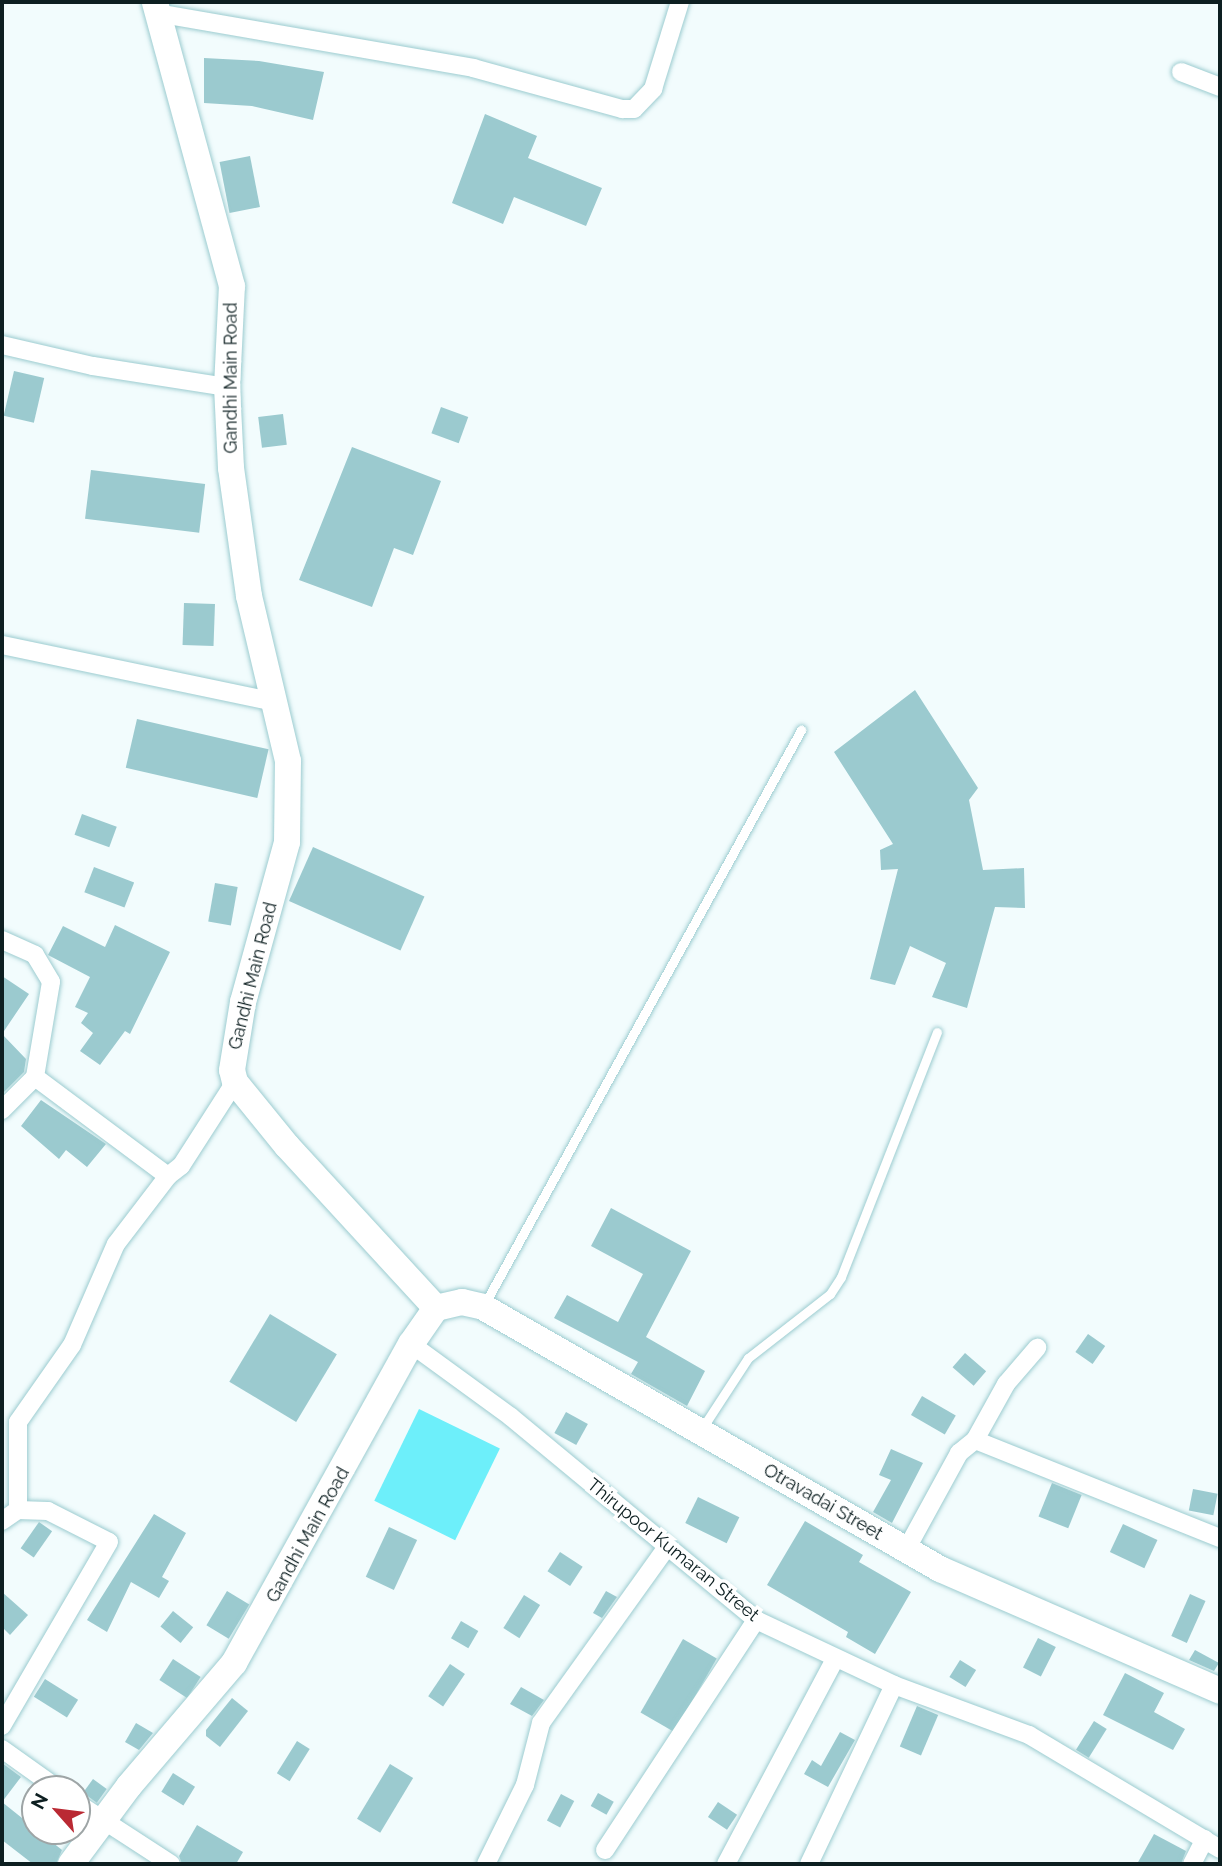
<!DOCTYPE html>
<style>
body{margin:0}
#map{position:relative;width:1222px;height:1866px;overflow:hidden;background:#f2fcfd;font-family:Raleway,sans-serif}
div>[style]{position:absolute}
.water>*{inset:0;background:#6deffa;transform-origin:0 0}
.building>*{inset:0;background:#9bcacf;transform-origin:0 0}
.roads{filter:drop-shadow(0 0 2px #9cccd0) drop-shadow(0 0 2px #9cccd0)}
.lane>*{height:9px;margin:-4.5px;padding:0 4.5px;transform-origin:4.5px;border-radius:4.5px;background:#fff}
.street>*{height:18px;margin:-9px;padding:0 9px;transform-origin:9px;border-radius:9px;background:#fff}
.secondary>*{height:26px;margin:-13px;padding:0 13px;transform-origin:13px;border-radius:13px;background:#fff}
span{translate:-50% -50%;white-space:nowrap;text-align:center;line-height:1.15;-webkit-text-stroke:7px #fff;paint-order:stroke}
.street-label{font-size:18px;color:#0d1f21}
.frame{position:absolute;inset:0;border:4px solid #0d1f21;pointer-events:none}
.north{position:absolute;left:21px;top:1775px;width:70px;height:70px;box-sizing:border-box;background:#fff;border:2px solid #9ea5a6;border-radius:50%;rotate:298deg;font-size:19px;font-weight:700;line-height:28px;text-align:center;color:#0d1f21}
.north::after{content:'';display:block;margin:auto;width:24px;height:32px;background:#ba2933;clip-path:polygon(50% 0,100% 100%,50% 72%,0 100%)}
</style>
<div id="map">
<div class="water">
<i style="left:419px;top:1409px;width:90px;height:102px;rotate:26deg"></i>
</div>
<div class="building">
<i style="clip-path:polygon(204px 58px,259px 61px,324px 72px,313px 120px,252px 106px,204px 103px)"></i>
<i style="clip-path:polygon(485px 114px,537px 136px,528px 158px,602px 188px,586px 226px,514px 197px,503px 224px,452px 203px)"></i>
<i style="left:250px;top:156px;width:52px;height:31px;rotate:79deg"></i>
<i style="left:14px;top:371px;width:31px;height:46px;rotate:13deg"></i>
<i style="left:441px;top:407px;width:29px;height:28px;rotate:20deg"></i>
<i style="left:283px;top:414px;width:31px;height:25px;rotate:83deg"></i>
<i style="clip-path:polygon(352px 447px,441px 481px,413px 555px,394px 548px,372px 607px,299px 580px)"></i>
<i style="left:91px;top:470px;width:115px;height:49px;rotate:7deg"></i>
<i style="left:184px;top:603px;width:31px;height:42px;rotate:2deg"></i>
<i style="clip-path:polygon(915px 690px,978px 788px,969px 800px,983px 870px,1024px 868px,1025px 908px,995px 907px,967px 1008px,932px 997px,946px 963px,910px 946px,895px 985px,870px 979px,898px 869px,881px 870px,880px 850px,893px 844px,834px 752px)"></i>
<i style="left:137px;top:719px;width:135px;height:50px;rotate:13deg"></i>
<i style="left:82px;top:814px;width:37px;height:22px;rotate:20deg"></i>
<i style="left:313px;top:847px;width:122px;height:59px;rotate:24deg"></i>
<i style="left:94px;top:867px;width:43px;height:27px;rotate:21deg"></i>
<i style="left:215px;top:883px;width:23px;height:39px;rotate:10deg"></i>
<i style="clip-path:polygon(115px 925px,170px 952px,130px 1034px,125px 1031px,100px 1065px,80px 1051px,93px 1033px,81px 1023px,88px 1013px,75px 1007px,90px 977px,48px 955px,63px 926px,105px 947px)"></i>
<i style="clip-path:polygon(2px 976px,29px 994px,2px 1034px,26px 1059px,24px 1072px,2px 1094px)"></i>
<i style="clip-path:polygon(41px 1100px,106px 1144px,87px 1167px,66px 1150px,59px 1159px,21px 1126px)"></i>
<i style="clip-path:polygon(611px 1208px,691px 1251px,646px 1337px,705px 1371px,687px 1406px,631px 1374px,638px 1362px,554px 1318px,567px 1295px,618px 1322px,643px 1274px,591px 1246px)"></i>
<i style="left:270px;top:1314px;width:78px;height:79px;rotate:31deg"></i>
<i style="left:1088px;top:1334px;width:21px;height:22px;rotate:35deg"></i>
<i style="left:965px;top:1353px;width:28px;height:19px;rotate:41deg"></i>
<i style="left:922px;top:1396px;width:39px;height:22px;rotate:30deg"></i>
<i style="left:566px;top:1412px;width:25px;height:24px;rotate:29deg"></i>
<i style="clip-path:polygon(891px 1449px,923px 1463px,892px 1523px,873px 1512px,891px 1480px,879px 1475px)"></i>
<i style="left:1052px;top:1483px;width:32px;height:36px;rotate:22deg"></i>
<i style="left:1193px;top:1489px;width:25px;height:22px;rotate:11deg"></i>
<i style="left:698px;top:1497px;width:46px;height:29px;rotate:26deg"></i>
<i style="clip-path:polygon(154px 1514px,186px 1533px,162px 1577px,169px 1581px,159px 1598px,131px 1582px,107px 1632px,87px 1620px)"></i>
<i style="clip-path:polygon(805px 1521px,863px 1555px,859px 1562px,911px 1592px,875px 1654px,846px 1637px,848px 1632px,767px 1585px)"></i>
<i style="left:39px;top:1522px;width:16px;height:32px;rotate:35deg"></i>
<i style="left:1123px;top:1524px;width:38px;height:31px;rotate:25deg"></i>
<i style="left:389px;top:1527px;width:31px;height:55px;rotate:25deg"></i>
<i style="left:560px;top:1552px;width:27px;height:23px;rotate:33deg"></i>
<i style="left:227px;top:1591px;width:26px;height:40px;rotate:31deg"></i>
<i style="clip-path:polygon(606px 1591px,617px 1597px,602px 1618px,593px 1613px)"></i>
<i style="clip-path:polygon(2px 1592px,28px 1615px,10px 1635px,2px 1627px)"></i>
<i style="left:1190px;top:1594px;width:17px;height:46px;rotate:24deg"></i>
<i style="left:524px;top:1595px;width:19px;height:39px;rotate:32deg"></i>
<i style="left:173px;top:1611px;width:26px;height:20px;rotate:39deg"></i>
<i style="left:461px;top:1621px;width:20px;height:20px;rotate:30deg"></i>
<i style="left:1038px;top:1638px;width:20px;height:33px;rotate:27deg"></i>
<i style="left:683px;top:1639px;width:39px;height:85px;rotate:30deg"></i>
<i style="clip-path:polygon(1195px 1650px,1219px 1663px,1214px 1671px,1189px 1660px)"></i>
<i style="left:173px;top:1659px;width:33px;height:25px;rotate:33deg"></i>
<i style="left:960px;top:1660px;width:19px;height:20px;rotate:32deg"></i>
<i style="left:450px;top:1664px;width:18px;height:39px;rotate:34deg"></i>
<i style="clip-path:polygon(1125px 1673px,1164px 1693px,1154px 1712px,1185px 1729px,1173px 1750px,1103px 1715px)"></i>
<i style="left:45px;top:1679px;width:39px;height:21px;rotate:32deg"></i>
<i style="clip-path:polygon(521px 1687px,544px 1700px,532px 1716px,510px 1704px)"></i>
<i style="clip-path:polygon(232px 1698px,248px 1711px,220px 1747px,206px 1736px,206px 1730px)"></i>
<i style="left:917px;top:1706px;width:23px;height:44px;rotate:23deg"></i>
<i style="left:1094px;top:1721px;width:15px;height:34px;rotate:32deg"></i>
<i style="clip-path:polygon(136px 1723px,153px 1733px,139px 1750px,125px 1742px)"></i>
<i style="clip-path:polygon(840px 1732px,855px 1740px,828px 1787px,804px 1774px,812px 1760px,821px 1766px)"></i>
<i style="left:297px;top:1741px;width:15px;height:38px;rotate:32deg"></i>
<i style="clip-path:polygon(2px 1763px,21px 1777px,2px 1802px,62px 1850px,56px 1864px,33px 1864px,2px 1840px)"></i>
<i style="left:390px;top:1764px;width:27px;height:64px;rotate:31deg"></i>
<i style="left:173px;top:1773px;width:26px;height:22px;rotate:32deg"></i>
<i style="left:93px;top:1779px;width:17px;height:17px;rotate:36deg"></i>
<i style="left:598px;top:1793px;width:18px;height:15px;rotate:29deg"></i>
<i style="left:561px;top:1794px;width:15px;height:30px;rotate:28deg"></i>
<i style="left:718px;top:1802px;width:23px;height:18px;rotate:34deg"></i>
<i style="clip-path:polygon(197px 1825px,243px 1852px,236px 1864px,182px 1864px,179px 1856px)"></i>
<i style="clip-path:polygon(1154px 1834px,1186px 1851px,1181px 1864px,1137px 1864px)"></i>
</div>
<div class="roads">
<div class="lane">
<i style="left:484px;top:1305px;width:657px;rotate:-61.13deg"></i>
<i style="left:701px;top:1430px;width:86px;rotate:-56.9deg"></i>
<i style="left:748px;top:1358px;width:104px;rotate:-38deg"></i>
<i style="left:830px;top:1294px;width:20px;rotate:-57deg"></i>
<i style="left:841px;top:1277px;width:263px;rotate:-68.6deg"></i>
</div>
<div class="street">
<i style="left:156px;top:13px;width:322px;rotate:9.8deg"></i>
<i style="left:473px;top:68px;width:155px;rotate:15.4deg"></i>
<i style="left:622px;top:109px;width:12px"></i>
<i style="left:634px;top:109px;width:28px;rotate:-46deg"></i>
<i style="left:653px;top:89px;width:91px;rotate:-72.8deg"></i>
<i style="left:1181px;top:72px;width:42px;rotate:21deg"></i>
<i style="left:2px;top:345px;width:93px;rotate:13deg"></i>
<i style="left:93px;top:366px;width:136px;rotate:8.9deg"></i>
<i style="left:2px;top:645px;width:279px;rotate:11.8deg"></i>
<i style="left:2px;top:940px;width:36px;rotate:24deg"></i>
<i style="left:35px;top:955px;width:31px;rotate:59deg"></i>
<i style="left:51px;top:982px;width:96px;rotate:99.6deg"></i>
<i style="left:35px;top:1077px;width:47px;rotate:135deg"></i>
<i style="left:35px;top:1077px;width:166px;rotate:36.7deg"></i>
<i style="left:168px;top:1176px;width:16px;rotate:-38deg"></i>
<i style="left:181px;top:1166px;width:100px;rotate:-57.3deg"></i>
<i style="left:411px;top:1344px;width:124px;rotate:36.1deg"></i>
<i style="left:511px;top:1417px;width:318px;rotate:39.6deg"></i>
<i style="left:756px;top:1620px;width:153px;rotate:25.2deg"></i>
<i style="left:894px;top:1685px;width:144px;rotate:20.3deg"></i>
<i style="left:1029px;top:1735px;width:222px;rotate:30.8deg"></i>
<i style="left:975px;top:1440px;width:64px;rotate:-61deg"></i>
<i style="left:1006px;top:1384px;width:48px;rotate:-49.3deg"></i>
<i style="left:18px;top:1510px;width:88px;rotate:-90deg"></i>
<i style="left:18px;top:1422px;width:94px;rotate:-55deg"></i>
<i style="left:72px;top:1345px;width:110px;rotate:-66.5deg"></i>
<i style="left:116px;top:1244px;width:86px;rotate:-52.6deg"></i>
<i style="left:2px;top:1521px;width:19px;rotate:-35deg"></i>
<i style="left:18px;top:1510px;width:30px;rotate:2deg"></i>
<i style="left:48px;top:1511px;width:68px;rotate:26.9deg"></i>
<i style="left:109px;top:1542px;width:213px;rotate:120.2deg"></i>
<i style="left:906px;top:1550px;width:111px;rotate:-61.3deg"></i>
<i style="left:959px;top:1453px;width:21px;rotate:-39deg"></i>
<i style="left:975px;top:1440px;width:264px;rotate:21.8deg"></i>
<i style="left:2px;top:1749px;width:69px;rotate:35.5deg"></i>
<i style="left:77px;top:1803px;width:112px;rotate:33deg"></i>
<i style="left:605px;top:1850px;width:275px;rotate:-56.7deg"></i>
<i style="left:486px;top:1864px;width:88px;rotate:-63.7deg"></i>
<i style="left:525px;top:1785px;width:64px;rotate:-75.5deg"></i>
<i style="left:541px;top:1723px;width:216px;rotate:-54.4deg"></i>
<i style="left:726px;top:1864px;width:232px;rotate:-62deg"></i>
<i style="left:809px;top:1864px;width:198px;rotate:-64.6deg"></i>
<i style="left:1192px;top:1864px;width:28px;rotate:-63deg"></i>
</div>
<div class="secondary">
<i style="left:436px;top:1308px;width:27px;rotate:-13deg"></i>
<i style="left:462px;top:1302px;width:22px;rotate:13deg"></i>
<i style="left:483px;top:1307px;width:527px;rotate:29.83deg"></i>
<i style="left:940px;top:1569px;width:305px;rotate:23.5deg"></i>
<i style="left:71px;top:1864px;width:97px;rotate:-53.4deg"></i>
<i style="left:129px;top:1786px;width:162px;rotate:-49.5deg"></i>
<i style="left:234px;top:1663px;width:365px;rotate:-61deg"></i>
<i style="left:411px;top:1344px;width:44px;rotate:-55.2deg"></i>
<i style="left:436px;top:1308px;width:220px;rotate:-132.6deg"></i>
<i style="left:287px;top:1146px;width:82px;rotate:-129.1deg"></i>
<i style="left:235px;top:1082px;width:12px;rotate:-104deg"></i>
<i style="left:232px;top:1070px;width:69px;rotate:-80.8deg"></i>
<i style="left:243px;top:1002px;width:166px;rotate:-74.6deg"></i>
<i style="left:287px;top:842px;width:81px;rotate:-89.3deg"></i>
<i style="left:288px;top:761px;width:170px;rotate:-103.3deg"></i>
<i style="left:249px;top:596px;width:129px;rotate:-98deg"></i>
<i style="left:231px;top:468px;width:81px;rotate:-92.8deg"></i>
<i style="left:227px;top:387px;width:101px;rotate:-87.2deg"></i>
<i style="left:232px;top:286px;width:294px;rotate:-105.2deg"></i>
</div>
</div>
<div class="street-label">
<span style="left:231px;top:378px;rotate:-90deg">Gandhi Main Road</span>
<span style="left:253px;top:976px;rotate:-76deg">Gandhi Main Road</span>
<span style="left:823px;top:1502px;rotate:30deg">Otravadai Street</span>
<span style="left:308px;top:1535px;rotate:-61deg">Gandhi Main Road</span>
<span style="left:673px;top:1550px;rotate:39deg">Thirupoor Kumaran Street</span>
</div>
<div class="frame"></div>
<div class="north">N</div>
</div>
